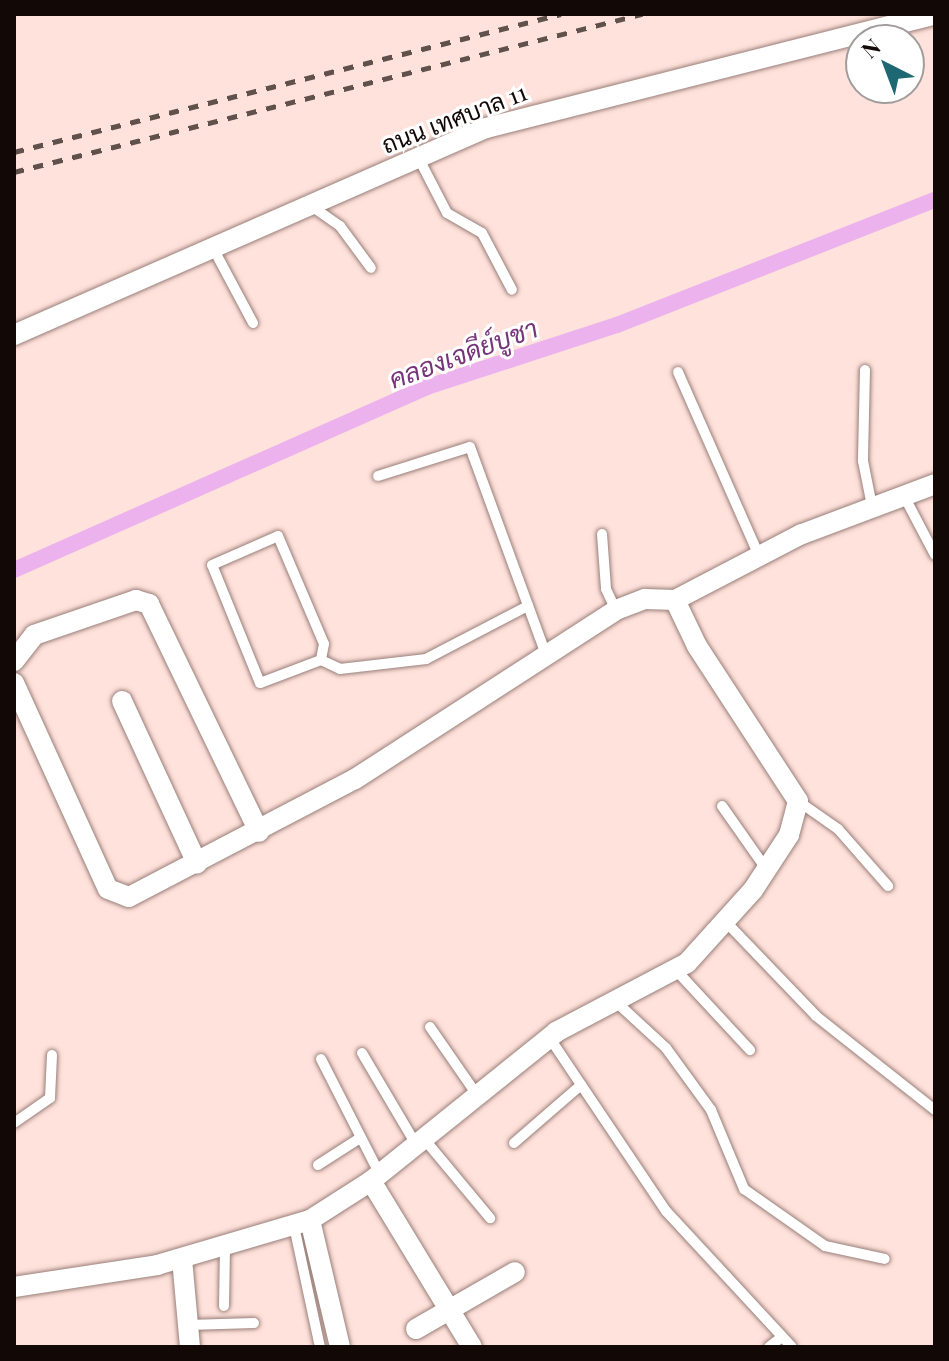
<!DOCTYPE html>
<meta charset="utf-8">
<style>
body{margin:0}
#map{position:relative;width:949px;height:1361px;overflow:hidden;background:#ffe2db;font-family:"Playfair Display",Sarabun,serif}
div>[style]{position:absolute}
.canal>*{height:16px;margin:-8px;padding:0 8px;transform-origin:8px;border-radius:8px;background:#ecb2ed}
.roads{filter:drop-shadow(0 0 2px #997f79) drop-shadow(0 0 2px #997f79)}
.lane>*{height:10px;margin:-5px;padding:0 5px;transform-origin:5px;border-radius:5px;background:#fff}
.street>*{height:20px;margin:-10px;padding:0 10px;transform-origin:10px;border-radius:10px;background:#fff}
.rail>*{height:5px;margin-top:-2.5px;transform-origin:0;background:repeating-linear-gradient(90deg,#61514d 0 10px,transparent 0 20px)}
span{translate:-50% -50%;white-space:nowrap;text-align:center;line-height:1.15;-webkit-text-stroke:6px #fff;paint-order:stroke}
.street-label{font-size:24px;color:#120907}
.water-label{font-size:26px;color:#76347a;font-style:italic}
.frame{position:absolute;inset:0;border:16px solid #120907;pointer-events:none}
.north{position:absolute;left:845px;top:24px;width:80px;height:80px;box-sizing:border-box;background:#fff;border:2px solid #a09d9c;border-radius:50%;rotate:318deg;font-size:22px;font-weight:700;line-height:32px;text-align:center;color:#120907}
.north::after{content:'';display:block;margin:auto;width:28px;height:36px;background:#1d6872;clip-path:polygon(50% 0,100% 100%,50% 72%,0 100%)}
</style>
<div id="map">
<div class="canal">
<i style="left:14px;top:570px;width:452px;rotate:-23.9deg"></i>
<i style="left:427px;top:387px;width:200px;rotate:-18.1deg"></i>
<i style="left:617px;top:325px;width:342px;rotate:-21.5deg"></i>
</div>
<div class="roads">
<div class="lane">
<i style="left:418px;top:157px;width:63px;rotate:62.6deg"></i>
<i style="left:447px;top:213px;width:40px;rotate:29.7deg"></i>
<i style="left:482px;top:233px;width:64px;rotate:62.2deg"></i>
<i style="left:310px;top:205px;width:37px;rotate:35deg"></i>
<i style="left:340px;top:226px;width:52px;rotate:53.6deg"></i>
<i style="left:213px;top:248px;width:85px;rotate:61.9deg"></i>
<i style="left:865px;top:370px;width:91px;rotate:91.3deg"></i>
<i style="left:863px;top:461px;width:46px;rotate:78.7deg"></i>
<i style="left:678px;top:372px;width:201px;rotate:66.2deg"></i>
<i style="left:378px;top:476px;width:96px;rotate:-17.5deg"></i>
<i style="left:470px;top:447px;width:224px;rotate:69.9deg"></i>
<i style="left:903px;top:494px;width:69px;rotate:62.3deg"></i>
<i style="left:602px;top:534px;width:55px;rotate:85.8deg"></i>
<i style="left:606px;top:589px;width:23px;rotate:65deg"></i>
<i style="left:321px;top:660px;width:65px;rotate:159.3deg"></i>
<i style="left:260px;top:683px;width:127px;rotate:-112.1deg"></i>
<i style="left:212px;top:565px;width:72px;rotate:-23.7deg"></i>
<i style="left:278px;top:536px;width:117px;rotate:66.9deg"></i>
<i style="left:324px;top:644px;width:16px;rotate:101deg"></i>
<i style="left:321px;top:660px;width:21px;rotate:25deg"></i>
<i style="left:340px;top:669px;width:87px;rotate:-6.6deg"></i>
<i style="left:426px;top:659px;width:115px;rotate:-27.5deg"></i>
<i style="left:798px;top:801px;width:49px;rotate:35deg"></i>
<i style="left:838px;top:829px;width:76px;rotate:48.7deg"></i>
<i style="left:722px;top:806px;width:78px;rotate:54.9deg"></i>
<i style="left:726px;top:922px;width:130px;rotate:46.2deg"></i>
<i style="left:816px;top:1016px;width:152px;rotate:38.3deg"></i>
<i style="left:674px;top:968px;width:112px;rotate:47.2deg"></i>
<i style="left:614px;top:1000px;width:71px;rotate:42.7deg"></i>
<i style="left:666px;top:1048px;width:77px;rotate:54deg"></i>
<i style="left:711px;top:1110px;width:86px;rotate:67.3deg"></i>
<i style="left:744px;top:1189px;width:99px;rotate:35.1deg"></i>
<i style="left:825px;top:1246px;width:61px;rotate:12.2deg"></i>
<i style="left:430px;top:1027px;width:83px;rotate:55.3deg"></i>
<i style="left:549px;top:1037px;width:210px;rotate:56.1deg"></i>
<i style="left:666px;top:1211px;width:185px;rotate:47.2deg"></i>
<i style="left:362px;top:1053px;width:108px;rotate:59.4deg"></i>
<i style="left:321px;top:1059px;width:130px;rotate:63deg"></i>
<i style="left:14px;top:1123px;width:44px;rotate:-34.8deg"></i>
<i style="left:50px;top:1098px;width:43px;rotate:-87.3deg"></i>
<i style="left:425px;top:1140px;width:102px;rotate:50.2deg"></i>
<i style="left:514px;top:1143px;width:89px;rotate:-40.9deg"></i>
<i style="left:318px;top:1165px;width:50px;rotate:-32.7deg"></i>
<i style="left:294px;top:1226px;width:124px;rotate:77.9deg"></i>
<i style="left:224px;top:1306px;width:57px;rotate:-89deg"></i>
<i style="left:188px;top:1325px;width:66px;rotate:-1.7deg"></i>
<i style="left:769px;top:1347px;width:16px;rotate:-38deg"></i>
</div>
<div class="street">
<i style="left:14px;top:335px;width:515px;rotate:-23.68deg"></i>
<i style="left:486px;top:128px;width:463px;rotate:-14.2deg"></i>
<i style="left:14px;top:661px;width:33px;rotate:-52deg"></i>
<i style="left:34px;top:635px;width:108px;rotate:-18.9deg"></i>
<i style="left:136px;top:600px;width:14px;rotate:17deg"></i>
<i style="left:149px;top:604px;width:253px;rotate:64.2deg"></i>
<i style="left:14px;top:683px;width:226px;rotate:65.5deg"></i>
<i style="left:108px;top:889px;width:22px;rotate:21deg"></i>
<i style="left:129px;top:897px;width:255px;rotate:-27.6deg"></i>
<i style="left:355px;top:779px;width:311px;rotate:-32.9deg"></i>
<i style="left:616px;top:610px;width:31px;rotate:-21deg"></i>
<i style="left:645px;top:599px;width:30px;rotate:2deg"></i>
<i style="left:122px;top:701px;width:179px;rotate:65.2deg"></i>
<i style="left:371px;top:1181px;width:194px;rotate:58.7deg"></i>
<i style="left:310px;top:1220px;width:130px;rotate:76.7deg"></i>
<i style="left:182px;top:1259px;width:88px;rotate:84.8deg"></i>
<i style="left:14px;top:1287px;width:145px;rotate:-8.7deg"></i>
<i style="left:157px;top:1265px;width:159px;rotate:-16.4deg"></i>
<i style="left:310px;top:1220px;width:72px;rotate:-32.6deg"></i>
<i style="left:371px;top:1181px;width:238px;rotate:-38.8deg"></i>
<i style="left:556px;top:1032px;width:148px;rotate:-27.8deg"></i>
<i style="left:687px;top:963px;width:98px;rotate:-47.9deg"></i>
<i style="left:753px;top:890px;width:66px;rotate:-56.8deg"></i>
<i style="left:789px;top:835px;width:35px;rotate:-75deg"></i>
<i style="left:798px;top:801px;width:185px;rotate:-123.1deg"></i>
<i style="left:697px;top:646px;width:51px;rotate:-115.6deg"></i>
<i style="left:675px;top:600px;width:143px;rotate:-27.5deg"></i>
<i style="left:802px;top:534px;width:142px;rotate:-20.6deg"></i>
<i style="left:416px;top:1329px;width:114px;rotate:-29.9deg"></i>
</div>
</div>
<div class="rail">
<i style="left:14px;top:152px;width:564px;rotate:-14.16deg"></i>
<i style="left:14px;top:172px;width:648px;rotate:-14.12deg"></i>
</div>
<div class="street-label">
<span style="left:454px;top:118px;rotate:-21deg">ถนน เทศบาล 11</span>
</div>
<div class="water-label">
<span style="left:463px;top:353px;rotate:-20deg">คลองเจดีย์บูชา</span>
</div>
<div class="frame"></div>
<div class="north">N</div>
</div>
